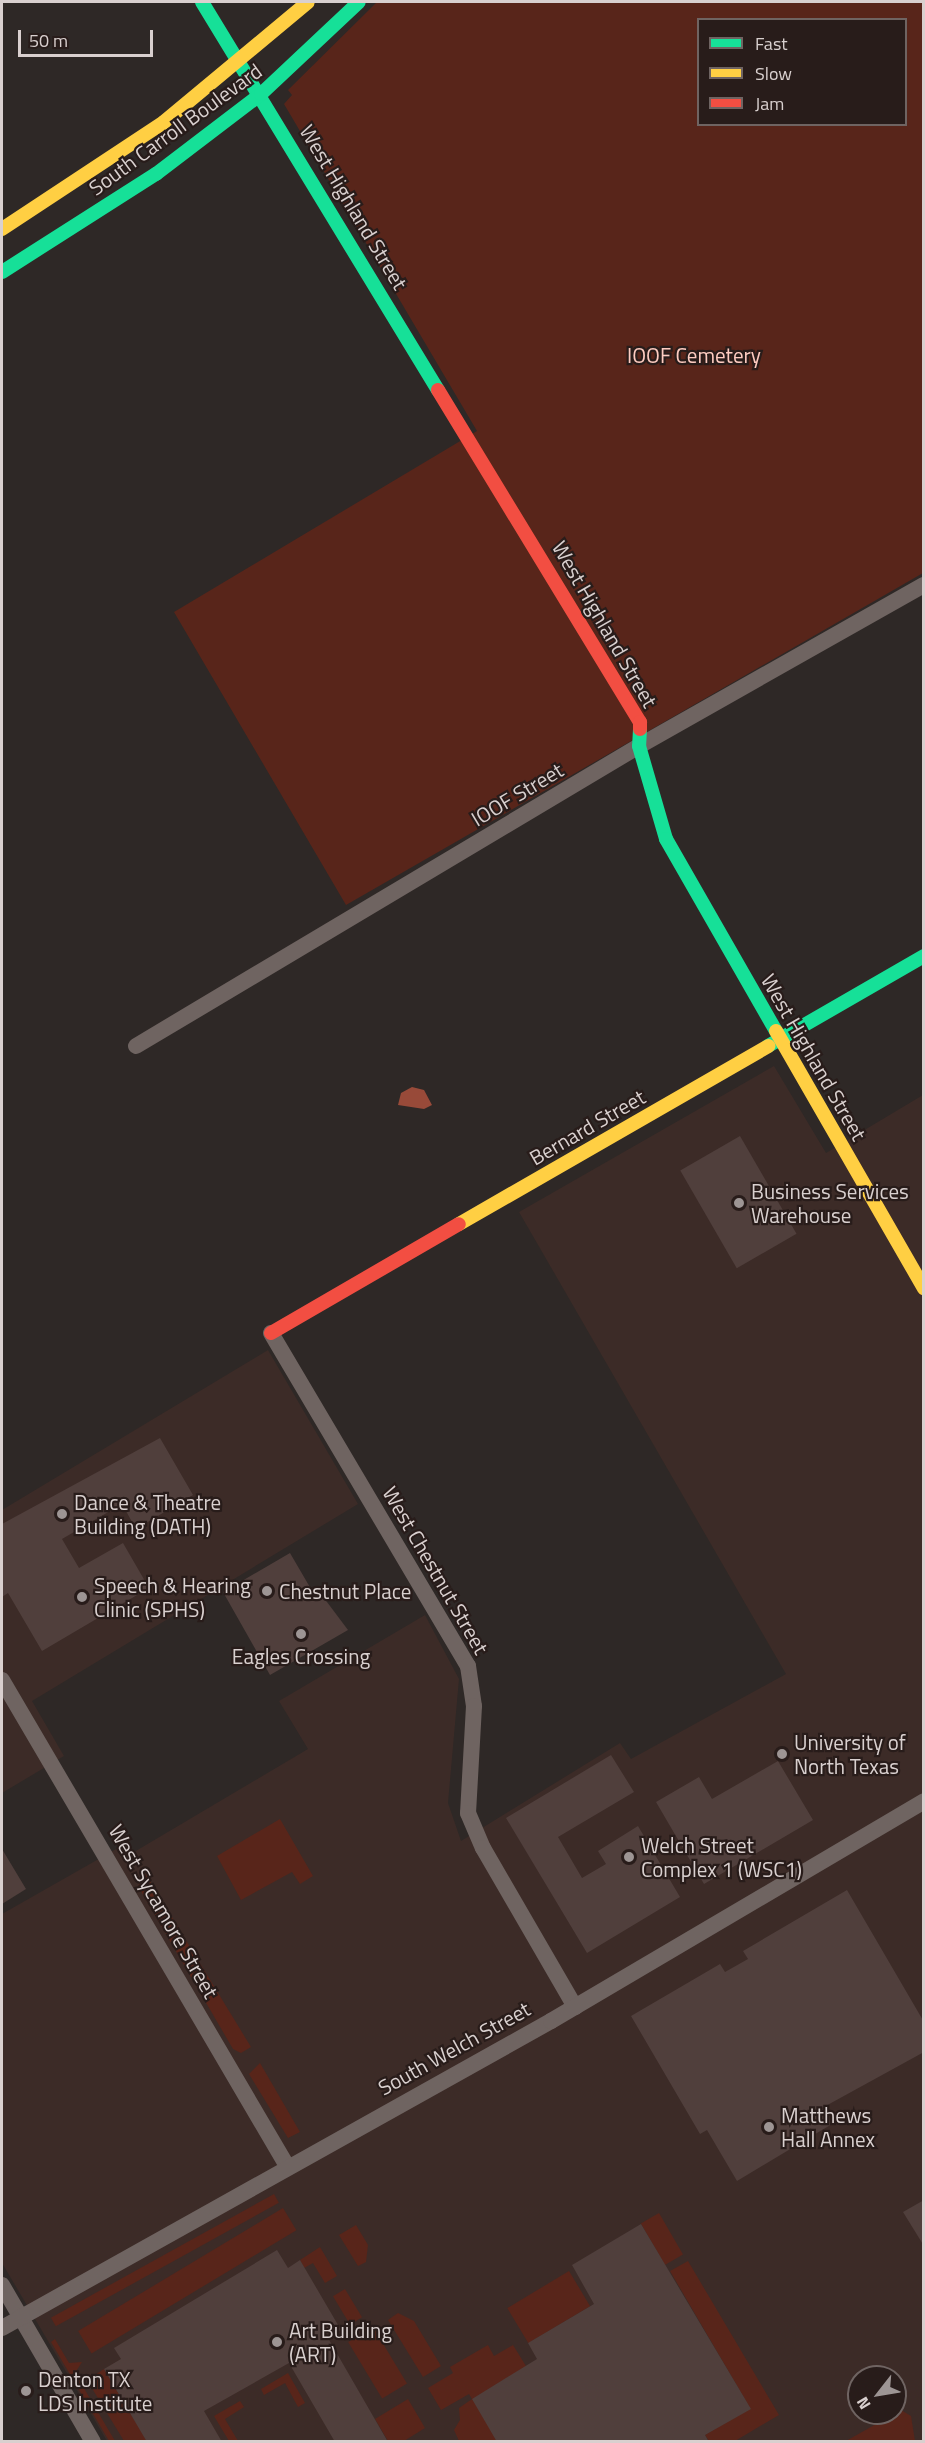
<!DOCTYPE html>
<style>
body{margin:0}
#map{position:relative;width:925px;height:2443px;overflow:hidden;background:#2e2826;font-family:"Titillium Web",sans-serif}
div>[style]{position:absolute}
.built>*{inset:0;background:#3c2b27}
.green>*{inset:0;background:#58251a;transform-origin:0 0}
.water>*{inset:0;background:#984a39}
.building>*{inset:0;background:#503f3c;transform-origin:0 0}
.street>*{height:16px;margin:-8px;padding:0 8px;transform-origin:8px;border-radius:8px;background:#6f6461}
.fast>*{height:14px;margin:-7px;padding:0 7px;transform-origin:7px;border-radius:7px;background:#16e098}
.slow>*{height:14px;margin:-7px;padding:0 7px;transform-origin:7px;border-radius:7px;background:#ffcf43}
.jam>*{height:14px;margin:-7px;padding:0 7px;transform-origin:7px;border-radius:7px;background:#f24e42}
.dots>*{width:16px;height:16px;translate:-50% -50%;box-sizing:border-box;border:3px solid #281c1a;border-radius:50%}
span{translate:-50% -50%;white-space:nowrap;text-align:center;line-height:1.15;-webkit-text-stroke:4.5px #281c1a;paint-order:stroke}
.street-label{font-size:21px;color:#d9d0cf}
.park-label{font-size:21px;color:#feccc1}
.poi-label{font-size:21px;color:#d9d0cf}
.left{translate:0 -50%;text-align:left}
.frame{position:absolute;inset:0;border:3px solid #d9d0cf;pointer-events:none}
.legend{position:absolute;left:697px;top:18px;width:210px;height:108px;box-sizing:border-box;background:#281c1a;border:2px solid #6f6462;margin:0;padding:8px 10px;list-style:none;font-size:18px;color:#d9d0cf}
.legend li{display:flex;align-items:center;gap:12px;height:30px}
.legend b{width:30px;border:2px solid #6f6462}
.north{position:absolute;left:847px;top:2365px;width:60px;height:60px;box-sizing:border-box;background:#281c1a;border:2px solid #6f6462;border-radius:50%;rotate:239deg;font-size:16px;font-weight:700;line-height:24px;text-align:center;color:#d9d0cf}
.north::after{content:'';display:block;margin:auto;width:21px;height:27px;background:#9d9594;clip-path:polygon(50% 0,100% 100%,50% 72%,0 100%)}
.scale{position:absolute;left:18px;top:30px;width:135px;height:27px;box-sizing:border-box;border:3px solid #d9d0cf;border-top:0;padding-left:8px;font-size:18px;line-height:21px;white-space:nowrap;color:#d9d0cf;-webkit-text-stroke:4px #281c1a;paint-order:stroke}
</style>
<div id="map">
<div class="built">
<i style="clip-path:polygon(evenodd,774px 1066px,826px 1153px,923px 1095px,923px 2441px,107px 2441px,2px 2263px,2px 1914px,118px 1848px,124px 1858px,308px 1749px,279px 1701px,425px 1615px,459px 1679px,448px 1803px,461px 1841px,620px 1743px,631px 1759px,786px 1674px,519px 1212px,774px 1066px,859px 2377px,895px 2377px,895px 2413px,859px 2413px,859px 2377px)"></i>
<i style="clip-path:polygon(268px 1350px,358px 1504px,32px 1701px,64px 1756px,2px 1793px,2px 1510px)"></i>
</div>
<div class="green">
<i style="clip-path:polygon(evenodd,377px 2px,923px 2px,923px 573px,346px 905px,174px 612px,477px 431px,284px 104px,292px 95px,288px 90px,377px 2px,698px 20px,906px 20px,906px 124px,698px 124px,698px 20px)"></i>
<i style="clip-path:polygon(280px 1819px,313px 1876px,300px 1884px,292px 1872px,241px 1900px,217px 1856px)"></i>
<i style="clip-path:polygon(145px 1873px,251px 2047px,241px 2053px,233px 2049px,138px 1886px)"></i>
<i style="clip-path:polygon(260px 2063px,300px 2132px,288px 2138px,249px 2074px)"></i>
<i style="left:274px;top:2194px;width:10px;height:255px;rotate:61deg"></i>
<i style="left:283px;top:2208px;width:26px;height:239px;rotate:59deg"></i>
<i style="left:659px;top:2213px;width:48px;height:21px;rotate:60deg"></i>
<i style="clip-path:polygon(356px 2225px,368px 2245px,366px 2262px,358px 2266px,339px 2235px)"></i>
<i style="clip-path:polygon(320px 2247px,337px 2276px,325px 2283px,313px 2263px,304px 2268px,300px 2260px)"></i>
<i style="clip-path:polygon(688px 2261px,779px 2415px,735px 2441px,709px 2441px,705px 2435px,750px 2408px,670px 2271px)"></i>
<i style="left:569px;top:2271px;width:41px;height:72px;rotate:59deg"></i>
<i style="left:345px;top:2289px;width:33px;height:14px;rotate:59deg"></i>
<i style="clip-path:polygon(398px 2313px,414px 2321px,441px 2366px,423px 2377px,388px 2320px)"></i>
<i style="left:373px;top:2327px;width:66px;height:29px;rotate:59deg"></i>
<i style="clip-path:polygon(55px 2339px,69px 2363px,82px 2362px,75px 2373px,115px 2441px,109px 2441px,51px 2342px)"></i>
<i style="clip-path:polygon(488px 2345px,494px 2356px,513px 2345px,526px 2366px,497px 2441px,459px 2441px,454px 2430px,460px 2420px,459px 2408px,472px 2399px,469px 2394px,441px 2410px,428px 2388px,453px 2373px,450px 2367px)"></i>
<i style="clip-path:polygon(104px 2369px,147px 2441px,124px 2441px,87px 2380px)"></i>
<i style="clip-path:polygon(288px 2373px,305px 2403px,298px 2407px,285px 2383px,264px 2395px,261px 2389px)"></i>
<i style="clip-path:polygon(408px 2399px,425px 2428px,404px 2441px,388px 2441px,375px 2419px)"></i>
<i style="clip-path:polygon(240px 2401px,244px 2407px,225px 2419px,238px 2441px,229px 2441px,214px 2416px)"></i>
<i style="clip-path:polygon(901px 2410px,911px 2416px,915px 2441px,846px 2441px)"></i>
</div>
<div class="water">
<i style="clip-path:polygon(412px 1087px,424px 1090px,432px 1105px,424px 1109px,398px 1105px,401px 1093px)"></i>
</div>
<div class="building">
<i style="left:740px;top:1136px;width:113px;height:69px;rotate:60deg"></i>
<i style="clip-path:polygon(160px 1438px,193px 1495px,136px 1529px,122px 1504px,62px 1539px,79px 1568px,123px 1543px,149px 1588px,42px 1651px,8px 1593px,2px 1597px,2px 1524px)"></i>
<i style="clip-path:polygon(290px 1553px,318px 1601px,324px 1598px,348px 1630px,270px 1675px,223px 1592px)"></i>
<i style="clip-path:polygon(611px 1755px,634px 1792px,558px 1837px,582px 1878px,606px 1864px,598px 1851px,638px 1826px,680px 1897px,587px 1953px,506px 1818px)"></i>
<i style="clip-path:polygon(778px 1761px,813px 1820px,704px 1884px,656px 1802px,699px 1777px,712px 1799px)"></i>
<i style="clip-path:polygon(2px 1849px,26px 1889px,2px 1904px)"></i>
<i style="clip-path:polygon(847px 1890px,924px 2022px,924px 2052px,822px 2108px,832px 2124px,737px 2181px,707px 2130px,700px 2134px,631px 2016px,720px 1964px,725px 1972px,748px 1959px,743px 1951px)"></i>
<i style="clip-path:polygon(924px 2200px,924px 2246px,903px 2212px)"></i>
<i style="clip-path:polygon(641px 2224px,751px 2409px,705px 2435px,709px 2442px,497px 2442px,472px 2399px,537px 2359px,528px 2343px,594px 2304px,572px 2265px)"></i>
<i style="clip-path:polygon(277px 2250px,288px 2268px,300px 2260px,341px 2330px,328px 2338px,388px 2442px,335px 2442px,289px 2363px,204px 2411px,222px 2442px,147px 2442px,104px 2369px,121px 2359px,114px 2348px)"></i>
</div>
<div class="street">
<i style="left:136px;top:1046px;width:586px;rotate:-30.81deg"></i>
<i style="left:639px;top:746px;width:327px;rotate:-29.5deg"></i>
<i style="left:271px;top:1333px;width:387px;rotate:59.4deg"></i>
<i style="left:468px;top:1666px;width:40px;rotate:81.5deg"></i>
<i style="left:474px;top:1706px;width:107px;rotate:93.2deg"></i>
<i style="left:468px;top:1813px;width:38px;rotate:67deg"></i>
<i style="left:483px;top:1848px;width:184px;rotate:59.9deg"></i>
<i style="left:2px;top:1680px;width:563px;rotate:59.61deg"></i>
<i style="left:2px;top:2285px;width:181px;rotate:59.9deg"></i>
<i style="left:2px;top:2328px;width:629px;rotate:-29.21deg"></i>
<i style="left:551px;top:2021px;width:433px;rotate:-30.5deg"></i>
</div>
<div class="fast">
<i style="left:202px;top:2px;width:454px;rotate:58.7deg"></i>
<i style="left:2px;top:272px;width:183px;rotate:-32.5deg"></i>
<i style="left:156px;top:174px;width:132px;rotate:-37.3deg"></i>
<i style="left:261px;top:94px;width:134px;rotate:-43.2deg"></i>
<i style="left:640px;top:729px;width:17px;rotate:93deg"></i>
<i style="left:639px;top:746px;width:97px;rotate:73.8deg"></i>
<i style="left:666px;top:839px;width:221px;rotate:60.2deg"></i>
<i style="left:768px;top:1046px;width:180px;rotate:-30deg"></i>
</div>
<div class="slow">
<i style="left:2px;top:229px;width:194px;rotate:-33.4deg"></i>
<i style="left:164px;top:122px;width:187px;rotate:-39.8deg"></i>
<i style="left:776px;top:1031px;width:297px;rotate:60.1deg"></i>
<i style="left:459px;top:1224px;width:357px;rotate:-29.9deg"></i>
</div>
<div class="jam">
<i style="left:438px;top:390px;width:389px;rotate:58.7deg"></i>
<i style="left:640px;top:722px;width:7px;rotate:90deg"></i>
<i style="left:271px;top:1333px;width:217px;rotate:-30.1deg"></i>
</div>
<div class="dots">
<i style="left:739px;top:1203px;background:#9d9594"></i>
<i style="left:62px;top:1514px;background:#9d9594"></i>
<i style="left:267px;top:1591px;background:#9d9594"></i>
<i style="left:82px;top:1597px;background:#9d9594"></i>
<i style="left:301px;top:1634px;background:#9d9594"></i>
<i style="left:782px;top:1754px;background:#9d9594"></i>
<i style="left:629px;top:1857px;background:#9d9594"></i>
<i style="left:769px;top:2127px;background:#9d9594"></i>
<i style="left:277px;top:2342px;background:#9d9594"></i>
<i style="left:26px;top:2391px;background:#9d9594"></i>
</div>
<div class="street-label">
<span style="left:175px;top:129px;rotate:-36deg">South Carroll Boulevard</span>
<span style="left:354px;top:207px;rotate:59deg">West Highland Street</span>
<span style="left:605px;top:624px;rotate:60deg">West Highland Street</span>
<span style="left:517px;top:794px;rotate:-31deg">IOOF Street</span>
<span style="left:814px;top:1057px;rotate:60deg">West Highland Street</span>
<span style="left:587px;top:1127px;rotate:-30deg">Bernard Street</span>
<span style="left:436px;top:1570px;rotate:60deg">West Chestnut Street</span>
<span style="left:164px;top:1911px;rotate:60deg">West Sycamore Street</span>
<span style="left:454px;top:2048px;rotate:-29deg">South Welch Street</span>
</div>
<div class="park-label">
<span style="left:694px;top:355px">IOOF Cemetery</span>
</div>
<div class="poi-label">
<span class="left" style="left:751px;top:1203px">Business Services<br>Warehouse</span>
<span class="left" style="left:74px;top:1514px">Dance &amp; Theatre<br>Building (DATH)</span>
<span class="left" style="left:94px;top:1597px">Speech &amp; Hearing<br>Clinic (SPHS)</span>
<span class="left" style="left:279px;top:1591px">Chestnut Place</span>
<span style="left:301px;top:1656px">Eagles Crossing</span>
<span class="left" style="left:794px;top:1754px">University of<br>North Texas</span>
<span class="left" style="left:641px;top:1857px">Welch Street<br>Complex 1 (WSC1)</span>
<span class="left" style="left:781px;top:2127px">Matthews<br>Hall Annex</span>
<span class="left" style="left:289px;top:2342px">Art Building<br>(ART)</span>
<span class="left" style="left:38px;top:2391px">Denton TX<br>LDS Institute</span>
</div>
<div class="frame"></div>
<ul class="legend">
<li><b style="height:8px;background:#16e098"></b>Fast</li>
<li><b style="height:8px;background:#ffcf43"></b>Slow</li>
<li><b style="height:8px;background:#f24e42"></b>Jam</li>
</ul>
<div class="north">N</div>
<div class="scale">50 m</div>
</div>
